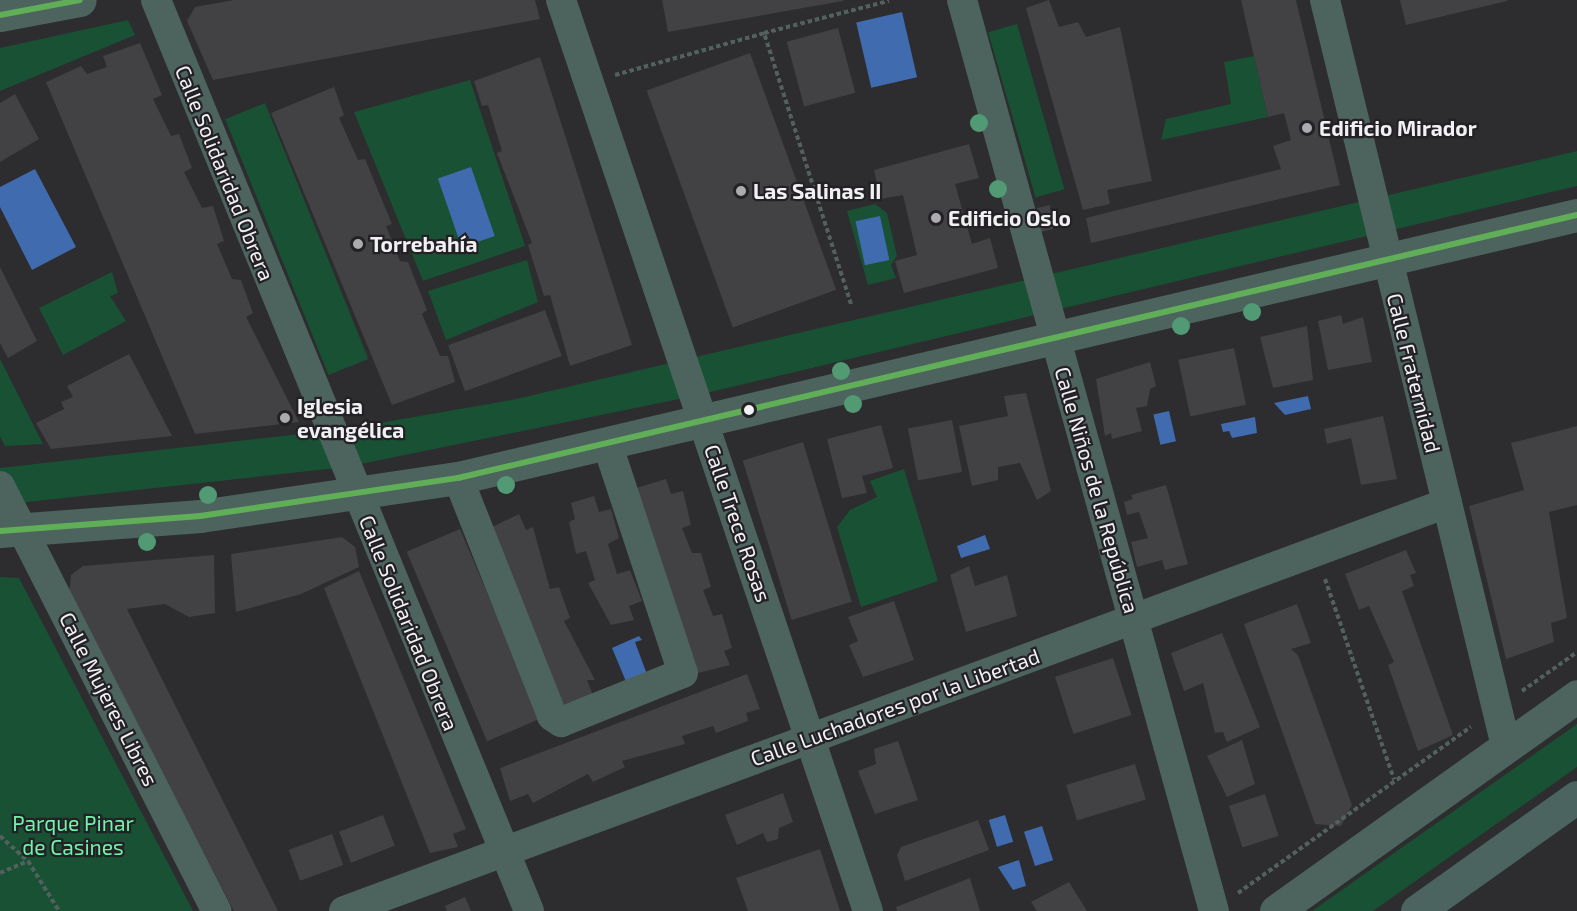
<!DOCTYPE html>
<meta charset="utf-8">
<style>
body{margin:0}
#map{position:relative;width:1577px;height:911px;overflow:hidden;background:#2d2c2e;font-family:"Exo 2",sans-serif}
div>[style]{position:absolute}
.green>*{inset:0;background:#195135;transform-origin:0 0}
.water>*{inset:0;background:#406bae;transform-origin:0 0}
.building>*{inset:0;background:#424143;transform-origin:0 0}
.path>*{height:4px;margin-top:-2px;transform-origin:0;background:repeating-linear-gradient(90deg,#52615e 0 4.5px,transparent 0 7.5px)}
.minor>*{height:30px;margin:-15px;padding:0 15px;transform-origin:15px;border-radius:15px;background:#4d635e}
.tertiary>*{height:33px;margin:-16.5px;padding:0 16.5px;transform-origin:16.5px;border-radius:16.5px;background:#4d635e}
.secondary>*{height:33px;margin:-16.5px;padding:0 16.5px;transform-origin:16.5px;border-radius:16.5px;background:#4b6460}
.bus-1>*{height:6px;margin:-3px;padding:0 3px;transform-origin:3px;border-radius:3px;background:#60ae57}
.trees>*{width:18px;height:18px;margin:-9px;border-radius:50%;background:#519a73}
.dots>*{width:16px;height:16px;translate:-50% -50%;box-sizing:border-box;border:3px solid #232125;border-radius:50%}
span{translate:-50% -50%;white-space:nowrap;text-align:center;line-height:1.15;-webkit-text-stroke:4.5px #232125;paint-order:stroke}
.poi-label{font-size:21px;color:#f1f0f2;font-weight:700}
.left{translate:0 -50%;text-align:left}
.street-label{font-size:21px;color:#f1f0f2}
.park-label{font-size:21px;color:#6ff4ab}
</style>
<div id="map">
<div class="green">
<i style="clip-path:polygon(128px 20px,135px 35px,0 91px,0 48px)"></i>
<i style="left:1017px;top:24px;width:172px;height:30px;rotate:74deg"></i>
<i style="clip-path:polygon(1254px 56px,1268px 117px,1161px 140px,1166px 119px,1231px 104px,1224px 62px)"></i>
<i style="clip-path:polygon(470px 80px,525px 246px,423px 281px,354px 112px)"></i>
<i style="left:265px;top:103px;width:276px;height:43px;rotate:68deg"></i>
<i style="clip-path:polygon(1577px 151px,1577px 186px,694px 396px,346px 467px,0 505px,0 468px,345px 429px,512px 400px)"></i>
<i style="clip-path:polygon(875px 204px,887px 213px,897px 256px,891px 265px,896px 278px,868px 285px,847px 211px)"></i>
<i style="clip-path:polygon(527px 260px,538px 302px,446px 340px,428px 291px)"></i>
<i style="clip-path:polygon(112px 272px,118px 293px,110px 296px,126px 321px,63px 355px,39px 308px)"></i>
<i style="clip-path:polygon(0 359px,43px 444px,5px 446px,0 436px)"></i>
<i style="clip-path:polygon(904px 469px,938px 581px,861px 607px,837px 527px,850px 510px,877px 497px,870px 481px)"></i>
<i style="clip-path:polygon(0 577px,19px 578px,193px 911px,0 911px)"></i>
<i style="clip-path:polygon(1577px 724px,1577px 767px,1529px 801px,1373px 911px,1312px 911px)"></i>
</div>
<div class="water">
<i style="left:902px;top:12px;width:67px;height:47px;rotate:77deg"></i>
<i style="left:471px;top:167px;width:73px;height:35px;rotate:71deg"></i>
<i style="clip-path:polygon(35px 169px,76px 247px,32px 270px,0 207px,0 187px)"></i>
<i style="left:880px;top:216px;width:45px;height:25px;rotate:78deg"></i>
<i style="clip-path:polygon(1308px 396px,1311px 409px,1285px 415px,1274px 403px)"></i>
<i style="left:1169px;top:411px;width:31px;height:16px;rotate:77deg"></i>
<i style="clip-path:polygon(1255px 417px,1257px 433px,1232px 438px,1229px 431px,1223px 432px,1221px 424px)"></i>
<i style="clip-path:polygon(985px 535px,990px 549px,961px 558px,957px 546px)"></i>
<i style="clip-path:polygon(639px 636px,642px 640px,635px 642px,648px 677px,627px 684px,612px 648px)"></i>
<i style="left:1005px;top:815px;width:28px;height:17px;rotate:73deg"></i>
<i style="left:1042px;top:826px;width:36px;height:19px;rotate:72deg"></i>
<i style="clip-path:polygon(1019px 860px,1026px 886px,1013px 890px,998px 867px)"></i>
</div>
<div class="building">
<i style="clip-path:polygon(234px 0,535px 0,540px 19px,213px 80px,187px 21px,195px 7px)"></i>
<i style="clip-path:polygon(662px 0,843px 0,843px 1px,668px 32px)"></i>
<i style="clip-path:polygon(1049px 0,1059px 27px,1078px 22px,1086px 37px,1120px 27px,1152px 181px,1107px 190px,1110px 204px,1083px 210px,1026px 8px)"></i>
<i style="clip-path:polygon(1241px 0,1296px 0,1340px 185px,1091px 243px,1086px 218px,1281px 169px,1273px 146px,1291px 140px,1284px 113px,1268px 117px)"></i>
<i style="clip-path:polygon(1400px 0,1507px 0,1507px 1px,1406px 25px)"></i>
<i style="left:838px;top:28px;width:67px;height:53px;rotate:75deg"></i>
<i style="clip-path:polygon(140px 43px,162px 95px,153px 99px,171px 136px,179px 134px,192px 168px,184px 172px,202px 208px,213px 206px,224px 241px,217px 244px,232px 279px,241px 280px,253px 313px,246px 317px,299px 422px,195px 434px,46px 82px,81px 66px,87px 74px,107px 67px,103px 56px)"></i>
<i style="left:750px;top:53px;width:252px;height:110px;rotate:70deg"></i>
<i style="clip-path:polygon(540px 57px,632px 345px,570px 366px,550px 295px,544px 296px,528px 245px,532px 243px,497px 153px,502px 151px,488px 105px,482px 106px,474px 81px)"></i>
<i style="clip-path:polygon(334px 87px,344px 115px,339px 118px,358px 160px,365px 159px,392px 224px,386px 226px,400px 261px,408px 262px,427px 310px,422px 314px,440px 356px,448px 356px,455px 382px,392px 405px,271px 113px)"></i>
<i style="clip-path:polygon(15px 94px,39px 139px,0 162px,0 103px)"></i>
<i style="clip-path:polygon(969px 144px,979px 178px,955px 184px,972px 244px,990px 238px,998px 268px,904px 293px,895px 261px,917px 255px,903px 195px,880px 199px,874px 170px)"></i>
<i style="clip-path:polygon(1050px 205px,1053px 229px,1041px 232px,1037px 208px)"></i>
<i style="clip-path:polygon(0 267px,37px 341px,8px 358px,0 343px)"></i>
<i style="left:545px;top:310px;width:49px;height:103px;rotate:70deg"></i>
<i style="clip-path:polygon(1341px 315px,1343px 324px,1363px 317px,1372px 362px,1328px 370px,1318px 321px)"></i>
<i style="clip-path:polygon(1307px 326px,1313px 380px,1273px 388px,1260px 337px)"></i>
<i style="left:1234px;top:348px;width:58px;height:57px;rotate:78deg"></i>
<i style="clip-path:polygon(129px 354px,172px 436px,51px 449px,36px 423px,64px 409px,61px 402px,73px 397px,67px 386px)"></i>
<i style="clip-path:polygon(1150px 362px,1156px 386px,1150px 389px,1147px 406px,1136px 408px,1142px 431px,1112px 439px,1111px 433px,1105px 436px,1096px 379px)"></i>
<i style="clip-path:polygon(1026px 393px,1051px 491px,1037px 500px,1020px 463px,998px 467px,998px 480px,972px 486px,959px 426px,1008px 416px,1004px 396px)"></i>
<i style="clip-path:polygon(1383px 416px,1397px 479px,1361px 485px,1351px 438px,1327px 444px,1324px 429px)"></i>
<i style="left:952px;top:420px;width:53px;height:45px;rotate:79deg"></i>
<i style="clip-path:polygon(881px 425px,893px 468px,862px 476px,867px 493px,842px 498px,827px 439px)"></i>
<i style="clip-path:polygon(1577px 426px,1577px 505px,1549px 512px,1567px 618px,1551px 623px,1554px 642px,1506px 659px,1469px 506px,1524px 490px,1511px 443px)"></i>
<i style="left:803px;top:442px;width:167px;height:63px;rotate:73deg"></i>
<i style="clip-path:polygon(666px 479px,671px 494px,683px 491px,691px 525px,682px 528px,692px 553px,701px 553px,711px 587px,703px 590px,713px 616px,722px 614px,732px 648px,724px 651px,730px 665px,694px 674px,633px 489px)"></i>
<i style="clip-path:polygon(1166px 485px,1188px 564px,1165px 570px,1162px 560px,1137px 567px,1131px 542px,1148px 538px,1139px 512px,1127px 515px,1124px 502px,1133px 499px,1131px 495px)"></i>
<i style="clip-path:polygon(594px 496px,599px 512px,611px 509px,619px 538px,608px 544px,617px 574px,630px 570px,642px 601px,629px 606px,634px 620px,611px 625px,588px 583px,595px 580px,586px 551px,576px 554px,569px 522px,575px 519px,571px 503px)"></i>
<i style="clip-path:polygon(519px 514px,526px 530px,533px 527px,550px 589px,559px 587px,570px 618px,564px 621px,595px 680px,587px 680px,593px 695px,559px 706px,488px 529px)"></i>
<i style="left:460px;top:529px;width:206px;height:58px;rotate:67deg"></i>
<i style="clip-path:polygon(342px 537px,355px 547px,359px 567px,301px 594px,236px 612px,231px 554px)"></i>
<i style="clip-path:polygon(1406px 550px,1416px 573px,1410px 575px,1414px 586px,1402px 591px,1453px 735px,1418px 751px,1388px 665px,1394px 662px,1369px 606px,1359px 610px,1345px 574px)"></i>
<i style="clip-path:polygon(214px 555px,215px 613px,189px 617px,165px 604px,127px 609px,278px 911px,234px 911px,69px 595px,71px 575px,83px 566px)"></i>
<i style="clip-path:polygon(969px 566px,975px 586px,1007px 575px,1017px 616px,966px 632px,950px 575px)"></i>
<i style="clip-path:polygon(359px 571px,466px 829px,453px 834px,458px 847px,430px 853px,324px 588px)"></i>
<i style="clip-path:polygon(894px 601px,914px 660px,863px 677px,849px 645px,858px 641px,848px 617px)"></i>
<i style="clip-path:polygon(1297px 604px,1311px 643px,1291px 649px,1298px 655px,1352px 805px,1341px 826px,1315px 824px,1244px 624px)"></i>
<i style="clip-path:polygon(1222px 633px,1260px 727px,1227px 742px,1223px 732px,1215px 733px,1203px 683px,1184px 691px,1171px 653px)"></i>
<i style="left:1113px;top:658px;width:60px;height:61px;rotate:72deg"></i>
<i style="clip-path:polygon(747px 674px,760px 709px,746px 713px,748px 721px,716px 733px,713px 726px,682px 736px,685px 744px,622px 761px,625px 767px,593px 782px,588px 774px,533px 803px,528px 794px,510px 801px,500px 768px)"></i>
<i style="clip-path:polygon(1242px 740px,1255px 784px,1227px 797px,1207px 756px)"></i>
<i style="clip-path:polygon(898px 741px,918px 800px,875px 814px,858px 771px,876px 764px,874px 749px)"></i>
<i style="left:1135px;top:764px;width:37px;height:72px;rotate:73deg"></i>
<i style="clip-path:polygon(783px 793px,793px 822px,779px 828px,778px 839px,767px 842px,763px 833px,737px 845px,725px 815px)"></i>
<i style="left:1265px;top:794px;width:44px;height:38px;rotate:72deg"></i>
<i style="left:383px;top:815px;width:33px;height:47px;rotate:69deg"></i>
<i style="clip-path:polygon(978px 820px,989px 850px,905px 881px,897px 855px,901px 847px)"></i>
<i style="left:332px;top:834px;width:33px;height:46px;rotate:70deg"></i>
<i style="clip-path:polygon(820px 849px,840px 911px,748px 911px,736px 878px)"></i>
<i style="clip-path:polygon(970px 878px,980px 911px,897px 911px,896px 907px)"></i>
<i style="clip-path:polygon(1069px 882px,1087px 911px,1037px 911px,1031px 902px)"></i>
<i style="clip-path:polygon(465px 897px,471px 911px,447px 911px,445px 906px)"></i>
</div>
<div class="path">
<i style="left:615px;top:75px;width:155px;rotate:-15.7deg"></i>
<i style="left:851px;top:304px;width:285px;rotate:-107.8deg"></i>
<i style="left:764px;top:33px;width:129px;rotate:-14.4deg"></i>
<i style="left:1325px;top:579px;width:212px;rotate:71deg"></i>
<i style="left:1522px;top:691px;width:67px;rotate:-35.3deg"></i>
<i style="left:0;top:836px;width:38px;rotate:42deg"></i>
<i style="left:28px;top:861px;width:59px;rotate:58.2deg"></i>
<i style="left:0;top:873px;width:30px;rotate:-23deg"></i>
<i style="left:1238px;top:893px;width:286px;rotate:-35.5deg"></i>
</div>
<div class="minor">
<i style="left:156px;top:0;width:984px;rotate:67.73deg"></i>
<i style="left:561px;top:0;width:961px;rotate:71.38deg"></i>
<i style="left:962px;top:0;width:945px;rotate:74.54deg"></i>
<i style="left:1325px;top:0;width:768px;rotate:76.36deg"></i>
<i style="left:458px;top:478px;width:256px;rotate:68.4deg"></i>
<i style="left:552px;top:716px;width:11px;rotate:34deg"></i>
<i style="left:561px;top:722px;width:131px;rotate:-21.9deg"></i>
<i style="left:683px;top:673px;width:239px;rotate:-108.3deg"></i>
<i style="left:0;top:486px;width:477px;rotate:63deg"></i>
<i style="left:344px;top:911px;width:1176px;rotate:-20.3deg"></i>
</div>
<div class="tertiary">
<i style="left:0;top:15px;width:81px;rotate:-10.6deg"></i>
<i style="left:0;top:531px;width:201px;rotate:-4.3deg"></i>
<i style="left:200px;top:516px;width:261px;rotate:-8.4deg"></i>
<i style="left:458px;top:478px;width:1149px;rotate:-13.23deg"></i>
<i style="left:1276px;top:911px;width:370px;rotate:-35.5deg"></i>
</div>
<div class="secondary">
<i style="left:1417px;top:911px;width:196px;rotate:-35.5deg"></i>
</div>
<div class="bus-1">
<i style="left:0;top:15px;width:81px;rotate:-10.6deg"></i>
<i style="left:0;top:531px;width:201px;rotate:-4.3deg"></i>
<i style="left:200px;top:516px;width:261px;rotate:-8.4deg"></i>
<i style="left:458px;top:478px;width:1149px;rotate:-13.23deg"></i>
</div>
<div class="trees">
<i style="left:979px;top:123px"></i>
<i style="left:998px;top:189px"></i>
<i style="left:1252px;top:312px"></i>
<i style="left:1181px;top:326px"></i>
<i style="left:841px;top:371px"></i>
<i style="left:853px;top:404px"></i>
<i style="left:506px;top:485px"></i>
<i style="left:208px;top:495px"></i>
<i style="left:147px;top:542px"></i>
</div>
<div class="dots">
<i style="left:1307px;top:128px;background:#acabad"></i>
<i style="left:741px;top:191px;background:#acabad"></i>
<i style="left:936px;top:218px;background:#acabad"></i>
<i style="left:358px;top:244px;background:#acabad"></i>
<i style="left:749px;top:410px;background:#f1f0f2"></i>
<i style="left:285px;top:418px;background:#acabad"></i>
</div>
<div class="poi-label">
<span class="left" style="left:1319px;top:128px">Edificio Mirador</span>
<span class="left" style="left:753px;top:191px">Las Salinas II</span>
<span class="left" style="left:948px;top:218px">Edificio Oslo</span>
<span class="left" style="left:370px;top:244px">Torrebahía</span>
<span class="left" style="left:297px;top:418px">Iglesia<br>evangélica</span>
</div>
<div class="street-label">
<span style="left:225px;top:173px;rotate:68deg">Calle Solidaridad Obrera</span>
<span style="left:1414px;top:373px;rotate:76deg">Calle Fraternidad</span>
<span style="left:1097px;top:490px;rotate:74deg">Calle Niños de la República</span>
<span style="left:738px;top:523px;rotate:71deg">Calle Trece Rosas</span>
<span style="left:409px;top:623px;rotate:68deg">Calle Solidaridad Obrera</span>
<span style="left:109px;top:699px;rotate:63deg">Calle Mujeres Libres</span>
<span style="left:895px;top:707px;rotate:-20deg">Calle Luchadores por la Libertad</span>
</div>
<div class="park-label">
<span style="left:73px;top:835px">Parque Pinar<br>de Casines</span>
</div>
</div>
